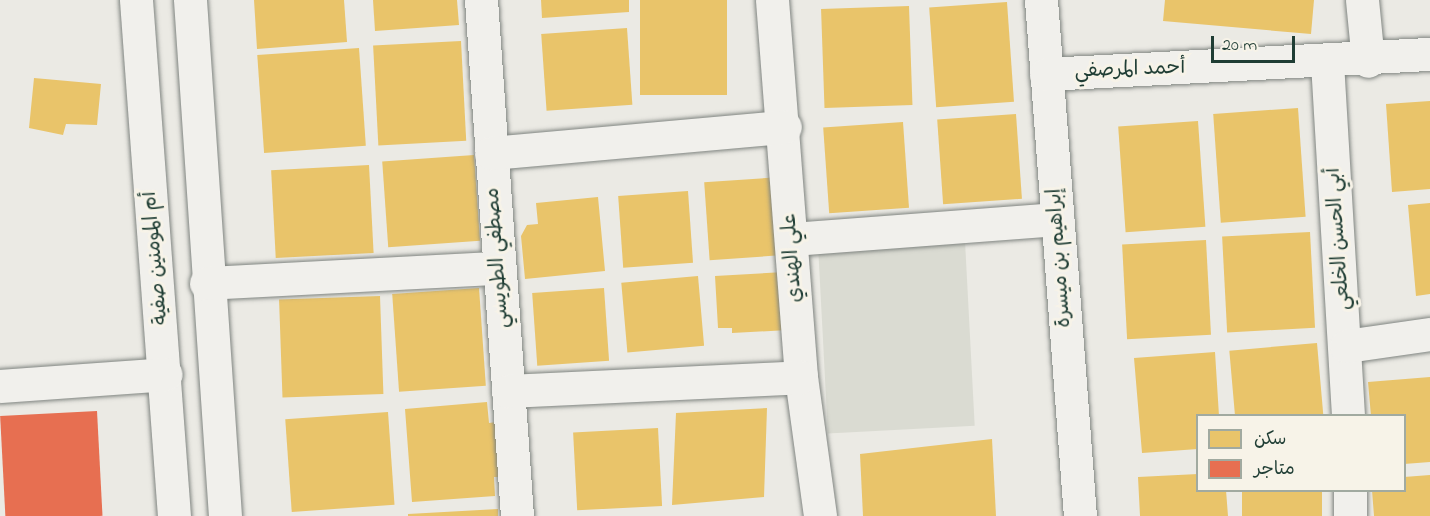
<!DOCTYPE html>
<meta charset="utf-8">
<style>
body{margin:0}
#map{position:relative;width:1430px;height:516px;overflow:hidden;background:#ebeae4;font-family:"Indie Flower","Playpen Sans Arabic",sans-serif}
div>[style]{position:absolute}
.green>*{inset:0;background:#dadbd2;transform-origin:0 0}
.homes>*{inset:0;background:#e9c46a;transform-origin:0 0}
.shops>*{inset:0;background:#e76f51;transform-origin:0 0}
.roads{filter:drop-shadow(0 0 2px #808581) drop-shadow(0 0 2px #808581)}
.minor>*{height:33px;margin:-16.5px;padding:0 16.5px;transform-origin:16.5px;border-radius:16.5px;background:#f1f0ec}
span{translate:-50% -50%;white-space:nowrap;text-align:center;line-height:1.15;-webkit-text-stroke:6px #f7f3e8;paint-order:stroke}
.street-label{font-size:20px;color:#1f3d34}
.legend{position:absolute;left:1196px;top:414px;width:210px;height:78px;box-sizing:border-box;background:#f7f3e8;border:2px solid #a1aaa0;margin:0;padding:8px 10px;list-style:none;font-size:18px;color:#1f3d34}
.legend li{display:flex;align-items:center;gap:12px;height:30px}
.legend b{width:30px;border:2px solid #a1aaa0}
.scale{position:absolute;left:1211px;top:36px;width:84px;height:27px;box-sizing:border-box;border:3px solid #1f3d34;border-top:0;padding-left:8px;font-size:18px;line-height:21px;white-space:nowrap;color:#1f3d34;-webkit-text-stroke:4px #f7f3e8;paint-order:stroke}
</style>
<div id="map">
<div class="green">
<i style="left:965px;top:241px;width:185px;height:147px;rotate:87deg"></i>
</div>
<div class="homes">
<i style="clip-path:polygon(254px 0,344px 0,347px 42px,257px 49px)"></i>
<i style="clip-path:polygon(373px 0,457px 0,459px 25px,375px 31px)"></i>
<i style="clip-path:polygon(541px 0,629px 0,629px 12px,542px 18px)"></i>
<i style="left:640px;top:0;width:87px;height:95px"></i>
<i style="clip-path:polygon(1165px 0,1314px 0,1311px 34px,1163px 21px)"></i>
<i style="left:1007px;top:2px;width:100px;height:78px;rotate:86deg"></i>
<i style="left:909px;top:6px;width:99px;height:88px;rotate:88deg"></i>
<i style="left:627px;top:28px;width:77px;height:86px;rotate:86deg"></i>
<i style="left:461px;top:41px;width:100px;height:88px;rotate:87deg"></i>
<i style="left:359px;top:48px;width:98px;height:102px;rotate:86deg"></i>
<i style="clip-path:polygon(34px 78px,101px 84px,97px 125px,66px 124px,63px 135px,29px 128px)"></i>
<i style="clip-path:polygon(1430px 101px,1430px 189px,1392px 192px,1386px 104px)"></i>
<i style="left:1298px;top:108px;width:109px;height:85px;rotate:86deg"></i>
<i style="left:1016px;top:114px;width:85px;height:79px;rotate:86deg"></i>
<i style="left:1198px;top:121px;width:106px;height:80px;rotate:86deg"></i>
<i style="left:903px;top:122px;width:86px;height:80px;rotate:86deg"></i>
<i style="left:474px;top:155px;width:86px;height:92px;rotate:86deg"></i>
<i style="left:369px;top:165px;width:88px;height:98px;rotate:87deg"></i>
<i style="left:781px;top:177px;width:78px;height:77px;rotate:86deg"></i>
<i style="left:688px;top:191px;width:72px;height:70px;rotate:86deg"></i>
<i style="clip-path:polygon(598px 197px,605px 271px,525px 279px,521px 236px,527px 225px,538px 224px,536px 203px)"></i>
<i style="clip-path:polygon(1430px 203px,1430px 294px,1416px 296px,1408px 205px)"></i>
<i style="left:1310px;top:232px;width:96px;height:88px;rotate:87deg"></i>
<i style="left:1206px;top:240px;width:95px;height:84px;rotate:87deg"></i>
<i style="clip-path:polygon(784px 272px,788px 330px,732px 333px,732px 328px,718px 328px,715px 276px)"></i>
<i style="left:698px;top:276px;width:70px;height:77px;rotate:85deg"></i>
<i style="left:479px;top:288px;width:98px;height:87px;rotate:86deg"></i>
<i style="left:604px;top:288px;width:73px;height:72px;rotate:86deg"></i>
<i style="left:380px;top:296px;width:98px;height:101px;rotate:88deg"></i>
<i style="left:1317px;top:343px;width:73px;height:88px;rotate:85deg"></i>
<i style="clip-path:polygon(1215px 352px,1219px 416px,1198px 416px,1198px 449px,1142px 453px,1134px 358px)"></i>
<i style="clip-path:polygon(1430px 377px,1430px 462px,1404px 464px,1404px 416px,1371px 416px,1368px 382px)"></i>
<i style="clip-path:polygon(487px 402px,489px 423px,496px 422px,500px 477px,494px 477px,495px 496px,412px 502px,405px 409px)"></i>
<i style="clip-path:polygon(767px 408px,764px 497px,672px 505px,676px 413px)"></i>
<i style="left:388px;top:412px;width:93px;height:103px;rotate:86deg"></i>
<i style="left:658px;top:428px;width:78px;height:85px;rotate:87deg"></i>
<i style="clip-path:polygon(992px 439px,996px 516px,863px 516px,860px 454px)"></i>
<i style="clip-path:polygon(1198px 474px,1198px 490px,1226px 490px,1228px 516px,1140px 516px,1138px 477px)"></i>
<i style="clip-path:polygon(1430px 475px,1430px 516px,1374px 516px,1372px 490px,1404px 490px,1404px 477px)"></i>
<i style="left:1242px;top:490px;width:80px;height:26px"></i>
<i style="clip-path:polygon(498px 509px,498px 516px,408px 516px,408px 514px)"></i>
</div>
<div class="shops">
<i style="left:97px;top:411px;width:105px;height:97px;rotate:87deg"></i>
</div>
<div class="roads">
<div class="minor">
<i style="left:136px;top:0;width:517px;rotate:85.79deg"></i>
<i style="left:190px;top:0;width:517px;rotate:86.12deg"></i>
<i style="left:481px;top:0;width:517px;rotate:86.01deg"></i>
<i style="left:772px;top:0;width:378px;rotate:85.6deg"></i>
<i style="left:801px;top:377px;width:140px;rotate:82.2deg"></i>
<i style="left:1041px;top:0;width:517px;rotate:85.68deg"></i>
<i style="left:1362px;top:0;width:61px;rotate:84.4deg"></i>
<i style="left:1327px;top:62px;width:355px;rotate:86.6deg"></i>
<i style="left:1046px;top:74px;width:385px;rotate:-3deg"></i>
<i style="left:491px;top:153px;width:295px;rotate:-5.1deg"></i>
<i style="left:792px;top:239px;width:266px;rotate:-4.3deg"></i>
<i style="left:206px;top:283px;width:290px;rotate:-3deg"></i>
<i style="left:1346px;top:346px;width:85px;rotate:-8.1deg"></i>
<i style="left:0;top:386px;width:166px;rotate:-4.1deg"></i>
<i style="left:508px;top:391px;width:293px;rotate:-2.7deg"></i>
<i style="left:1350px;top:490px;width:26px;rotate:90deg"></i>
</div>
</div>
<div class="street-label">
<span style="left:1130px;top:70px;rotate:-2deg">أحمد المرصفي</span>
<span style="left:1339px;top:239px;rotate:-94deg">أبي الحسن الخلعي</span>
<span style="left:156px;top:258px;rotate:-95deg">أم المومنين صفية</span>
<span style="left:498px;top:258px;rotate:-94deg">مصطفي الطويسي</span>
<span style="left:793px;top:258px;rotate:-94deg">علي الهندي</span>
<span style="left:1060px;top:258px;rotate:-94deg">إبراهيم بن ميسرة</span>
</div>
<ul class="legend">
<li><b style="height:16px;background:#e9c46a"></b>سكن</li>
<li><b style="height:16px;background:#e76f51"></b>متاجر</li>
</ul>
<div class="scale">20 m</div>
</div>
